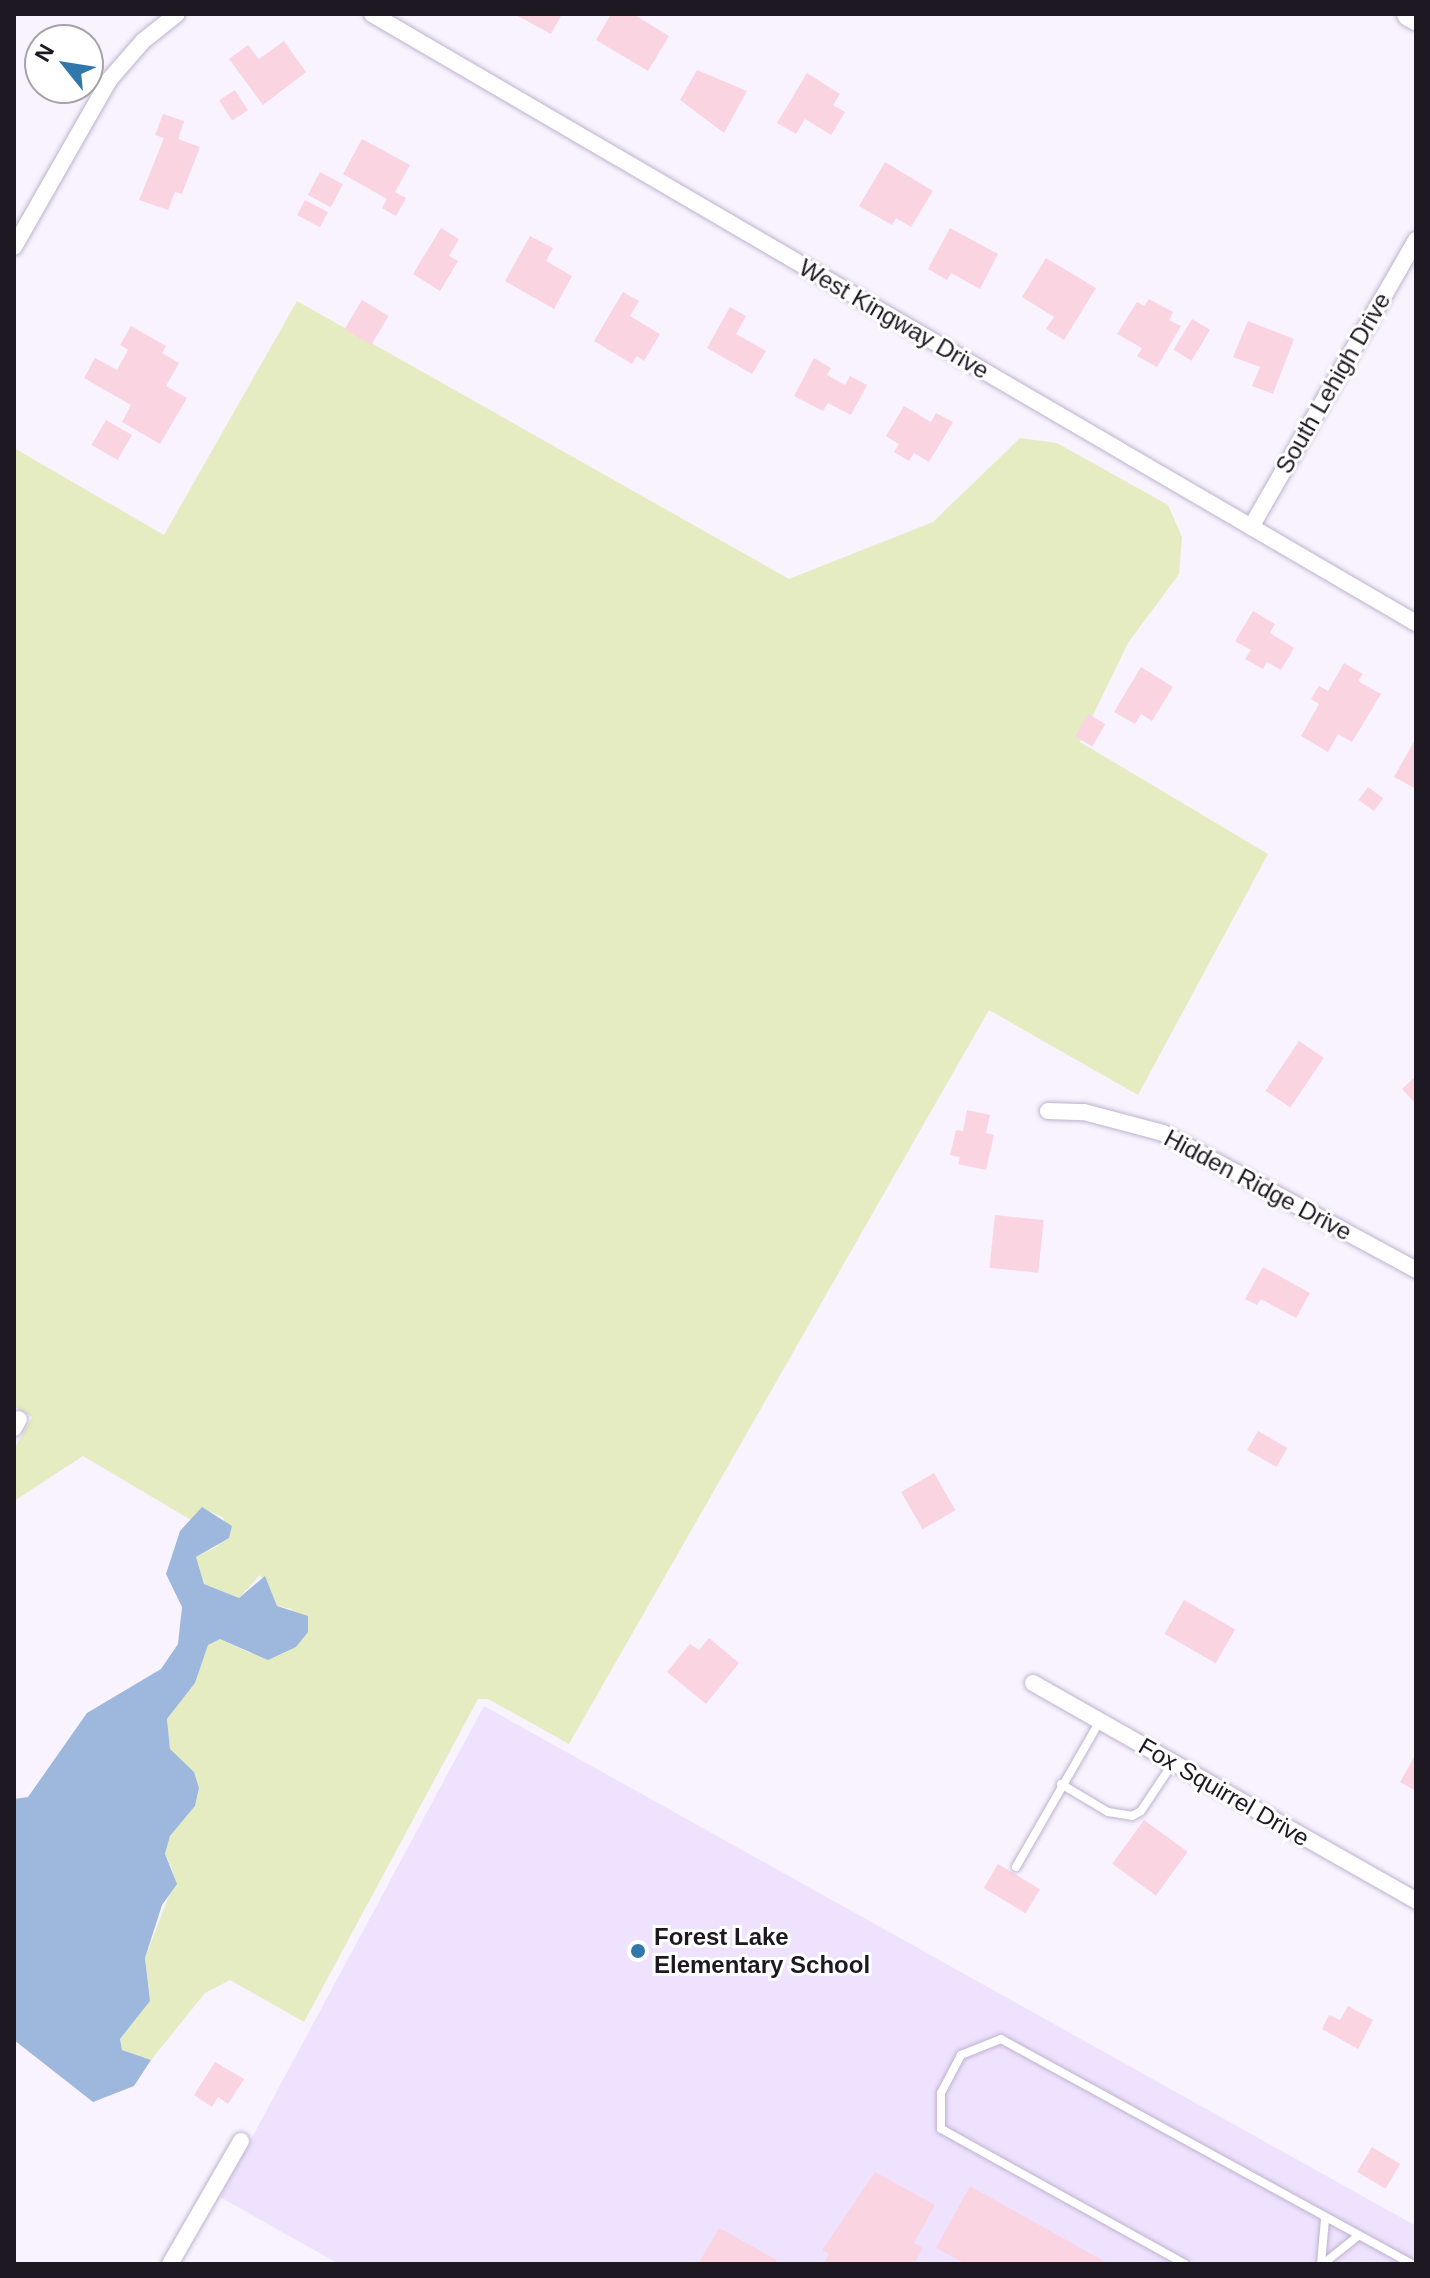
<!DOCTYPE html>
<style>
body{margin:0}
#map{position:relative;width:1430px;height:2278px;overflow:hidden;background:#f8f3fe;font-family:Helvetica,sans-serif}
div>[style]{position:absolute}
.built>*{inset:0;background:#efe2ff}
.green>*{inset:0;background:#e6ecc1}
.water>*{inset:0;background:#9db8dc}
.building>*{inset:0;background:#fbd4e2;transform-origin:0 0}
.roads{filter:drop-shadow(0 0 2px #beb2ce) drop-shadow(0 0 2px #beb2ce)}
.lane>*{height:8px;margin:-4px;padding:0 4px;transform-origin:4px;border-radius:4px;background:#fff}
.street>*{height:16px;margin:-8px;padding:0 8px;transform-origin:8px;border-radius:8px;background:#fff}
.secondary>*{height:24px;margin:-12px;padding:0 12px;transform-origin:12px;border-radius:12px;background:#fff}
.dots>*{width:22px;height:22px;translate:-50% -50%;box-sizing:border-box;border:4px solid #fff;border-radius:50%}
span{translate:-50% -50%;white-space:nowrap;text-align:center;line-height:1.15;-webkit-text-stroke:6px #fff;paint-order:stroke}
.street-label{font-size:24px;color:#1d1822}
.poi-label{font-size:24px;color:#1d1822;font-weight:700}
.left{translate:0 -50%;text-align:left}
.frame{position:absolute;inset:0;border:16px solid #1d1822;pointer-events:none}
.north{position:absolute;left:24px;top:24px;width:80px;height:80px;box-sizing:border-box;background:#fff;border:2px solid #a5a3a7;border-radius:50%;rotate:300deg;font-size:22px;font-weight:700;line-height:32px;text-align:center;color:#1d1822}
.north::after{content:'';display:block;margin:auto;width:28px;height:36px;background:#3078ac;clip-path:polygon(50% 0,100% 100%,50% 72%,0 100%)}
</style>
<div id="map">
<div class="built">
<i style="clip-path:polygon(484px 1706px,1416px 2226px,1416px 2264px,339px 2264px,220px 2197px)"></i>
</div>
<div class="green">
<i style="clip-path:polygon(297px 301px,789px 579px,933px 522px,1020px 438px,1057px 443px,1168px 505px,1182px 537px,1179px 574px,1128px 643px,1080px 742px,1268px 854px,1138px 1095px,989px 1010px,569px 1744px,488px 1699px,478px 1699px,304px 2022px,230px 1980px,205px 1993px,151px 2060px,122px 2050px,120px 2039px,150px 2001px,145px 1958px,170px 1893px,173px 1871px,165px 1854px,170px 1836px,195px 1806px,199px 1788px,194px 1772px,170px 1750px,167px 1719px,195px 1683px,207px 1645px,220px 1639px,250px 1653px,292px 1609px,277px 1606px,260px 1575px,239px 1598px,204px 1584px,196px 1557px,218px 1546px,224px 1518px,202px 1508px,191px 1520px,83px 1456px,14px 1501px,14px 1449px,32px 1417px,14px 1406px,14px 448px,164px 535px)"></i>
</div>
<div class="water">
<i style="clip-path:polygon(202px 1507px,232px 1526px,229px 1538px,196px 1557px,204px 1584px,239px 1598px,265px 1576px,277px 1606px,308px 1616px,308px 1632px,296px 1647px,268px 1660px,220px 1639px,208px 1645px,195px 1683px,167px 1719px,170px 1749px,194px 1772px,199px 1788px,195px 1806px,170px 1836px,165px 1854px,177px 1884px,162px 1905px,145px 1958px,150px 2001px,120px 2039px,122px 2050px,151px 2060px,134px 2086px,93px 2102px,14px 2040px,14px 1799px,28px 1797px,87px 1713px,161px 1669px,178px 1644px,182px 1607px,166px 1574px,180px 1531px)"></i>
</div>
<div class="building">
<i style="clip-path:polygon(514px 14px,562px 14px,551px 34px)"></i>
<i style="clip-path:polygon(611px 14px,633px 14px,669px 36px,648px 71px,596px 40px)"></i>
<i style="clip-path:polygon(284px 41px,306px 72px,263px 105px,229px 59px,248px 45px,259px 59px)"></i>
<i style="clip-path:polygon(697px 70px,747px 91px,724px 133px,680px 100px)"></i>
<i style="clip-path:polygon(807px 73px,840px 94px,833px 105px,845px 112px,831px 135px,805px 119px,796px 134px,777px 123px)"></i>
<i style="left:235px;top:90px;width:24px;height:19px;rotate:57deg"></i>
<i style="clip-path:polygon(163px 114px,184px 121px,178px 139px,200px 147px,182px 194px,175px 192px,168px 210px,139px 200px,164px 138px,155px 135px)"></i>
<i style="clip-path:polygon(362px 139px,410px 165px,395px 192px,406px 198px,396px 216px,382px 208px,387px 199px,343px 174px)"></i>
<i style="clip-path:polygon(885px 162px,933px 191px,911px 227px,896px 218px,892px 225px,859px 206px)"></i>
<i style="left:320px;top:172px;width:26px;height:26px;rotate:28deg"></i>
<i style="left:305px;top:200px;width:26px;height:17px;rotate:28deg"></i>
<i style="clip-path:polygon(441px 228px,459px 239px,449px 256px,458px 261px,440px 291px,413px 274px)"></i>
<i style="clip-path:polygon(950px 228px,998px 254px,980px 289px,951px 273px,947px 280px,928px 269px)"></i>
<i style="clip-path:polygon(530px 236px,553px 248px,546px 261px,572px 276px,554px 309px,505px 281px)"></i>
<i style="clip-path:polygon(1046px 258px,1096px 288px,1064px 340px,1046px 329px,1054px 317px,1022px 297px)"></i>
<i style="clip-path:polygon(623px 292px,639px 301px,630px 316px,660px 334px,644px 361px,637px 356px,632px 364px,594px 341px)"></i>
<i style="clip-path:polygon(1149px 299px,1173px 312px,1169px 320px,1181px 326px,1157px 367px,1137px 356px,1142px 348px,1117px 334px,1137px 302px,1144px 306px)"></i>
<i style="left:362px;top:300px;width:31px;height:34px;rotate:31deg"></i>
<i style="clip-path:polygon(730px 307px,746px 316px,736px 334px,766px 351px,752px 374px,707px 348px)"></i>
<i style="left:1192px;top:319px;width:21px;height:36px;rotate:31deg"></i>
<i style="clip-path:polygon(1248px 321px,1294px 339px,1273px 394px,1252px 386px,1260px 367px,1233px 357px)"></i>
<i style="clip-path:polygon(131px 326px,166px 346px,162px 353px,179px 363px,166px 386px,187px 398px,160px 444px,122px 422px,131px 405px,84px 378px,95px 358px,117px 370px,128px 350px,120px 345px)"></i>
<i style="clip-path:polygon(814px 358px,831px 368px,827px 375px,845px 385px,850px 376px,867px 385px,851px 415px,828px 403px,823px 411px,794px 396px)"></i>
<i style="clip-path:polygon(904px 406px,931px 422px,936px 413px,953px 422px,929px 462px,914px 453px,909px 461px,894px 452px,899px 444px,886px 436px)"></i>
<i style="left:106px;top:420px;width:30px;height:29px;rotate:30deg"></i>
<i style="clip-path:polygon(1253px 611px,1275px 624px,1270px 633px,1294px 648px,1281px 670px,1267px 662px,1263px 669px,1245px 659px,1251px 650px,1235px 641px)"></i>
<i style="clip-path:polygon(1344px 663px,1363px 674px,1358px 681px,1381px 694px,1352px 742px,1338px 734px,1328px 752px,1301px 736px,1319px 704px,1311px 699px,1319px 686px,1328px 691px)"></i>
<i style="clip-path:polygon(1141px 667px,1173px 687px,1152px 721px,1141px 714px,1135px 724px,1114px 712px)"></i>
<i style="left:1088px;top:714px;width:20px;height:26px;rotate:30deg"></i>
<i style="clip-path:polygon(1416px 738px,1416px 789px,1394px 777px)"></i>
<i style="left:1368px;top:787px;width:19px;height:16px;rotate:36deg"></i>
<i style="left:1299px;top:1041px;width:30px;height:60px;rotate:34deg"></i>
<i style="clip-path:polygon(1416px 1076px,1416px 1104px,1402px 1089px)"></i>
<i style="clip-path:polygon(967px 1110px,990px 1115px,986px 1133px,994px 1135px,986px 1170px,958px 1164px,960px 1157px,950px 1155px,956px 1130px,963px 1131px)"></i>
<i style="left:995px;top:1215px;width:49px;height:53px;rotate:6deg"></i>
<i style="clip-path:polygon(1263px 1267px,1310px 1293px,1296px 1318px,1261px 1299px,1257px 1305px,1245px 1299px)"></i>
<i style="left:1258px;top:1431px;width:34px;height:22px;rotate:30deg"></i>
<i style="left:934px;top:1473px;width:43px;height:38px;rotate:60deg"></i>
<i style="left:1184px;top:1600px;width:59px;height:39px;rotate:30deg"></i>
<i style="clip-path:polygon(709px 1638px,739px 1663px,706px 1704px,667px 1672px,690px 1644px,699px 1650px)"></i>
<i style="clip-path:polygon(1416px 1754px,1416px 1791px,1400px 1782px)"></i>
<i style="left:1144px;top:1820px;width:54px;height:54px;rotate:36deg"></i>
<i style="left:998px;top:1864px;width:49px;height:28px;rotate:31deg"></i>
<i style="clip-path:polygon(1348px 2006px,1373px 2020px,1358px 2049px,1322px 2029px,1329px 2015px,1340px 2020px)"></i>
<i style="clip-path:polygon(215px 2062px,244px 2079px,228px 2104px,218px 2097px,212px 2107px,194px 2095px)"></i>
<i style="left:1372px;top:2147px;width:33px;height:29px;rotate:31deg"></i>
<i style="clip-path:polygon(875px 2172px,935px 2205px,914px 2243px,923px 2248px,914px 2264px,823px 2264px,829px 2254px,822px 2250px)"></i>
<i style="clip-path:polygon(970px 2186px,1109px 2264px,966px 2264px,936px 2248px)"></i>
<i style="clip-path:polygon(719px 2228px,777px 2260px,774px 2264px,698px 2264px)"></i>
</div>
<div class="roads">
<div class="lane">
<i style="left:1061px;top:1784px;width:55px;rotate:30.8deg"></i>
<i style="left:1108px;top:1812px;width:24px;rotate:9deg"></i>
<i style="left:1132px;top:1816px;width:10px;rotate:-29deg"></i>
<i style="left:1141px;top:1811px;width:58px;rotate:-56.3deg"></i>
<i style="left:1016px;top:1867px;width:168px;rotate:-60.1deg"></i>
<i style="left:1185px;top:2264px;width:279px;rotate:-151deg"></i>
<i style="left:941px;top:2129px;width:36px;rotate:-90deg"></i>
<i style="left:941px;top:2093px;width:43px;rotate:-62.2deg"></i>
<i style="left:961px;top:2055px;width:43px;rotate:-21.8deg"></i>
<i style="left:1001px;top:2039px;width:469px;rotate:28.7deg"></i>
<i style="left:1321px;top:2264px;width:45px;rotate:-84.9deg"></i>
<i style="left:1323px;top:2264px;width:45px;rotate:-38.7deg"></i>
</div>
<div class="street">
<i style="left:372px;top:14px;width:1209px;rotate:30.26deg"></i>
<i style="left:14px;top:247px;width:193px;rotate:-60.3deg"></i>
<i style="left:110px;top:79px;width:50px;rotate:-49deg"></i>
<i style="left:143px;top:41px;width:43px;rotate:-38.5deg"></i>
<i style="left:1251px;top:527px;width:331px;rotate:-60.1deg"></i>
<i style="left:1048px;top:1111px;width:36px;rotate:2deg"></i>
<i style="left:1084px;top:1112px;width:82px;rotate:14.9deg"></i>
<i style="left:1163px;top:1133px;width:288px;rotate:28.4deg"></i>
<i style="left:14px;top:1428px;width:10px;rotate:-61deg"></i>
<i style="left:1033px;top:1683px;width:441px;rotate:29.6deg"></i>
<i style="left:170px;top:2264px;width:142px;rotate:-60deg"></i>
</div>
<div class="secondary">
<i style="left:1409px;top:14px;width:8px;rotate:30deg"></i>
</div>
</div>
<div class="dots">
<i style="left:638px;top:1951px;background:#3078ac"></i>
</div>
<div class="street-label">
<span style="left:894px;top:319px;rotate:30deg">West Kingway Drive</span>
<span style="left:1333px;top:383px;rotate:-60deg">South Lehigh Drive</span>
<span style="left:1258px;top:1185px;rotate:28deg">Hidden Ridge Drive</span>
<span style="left:1224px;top:1792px;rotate:30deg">Fox Squirrel Drive</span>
</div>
<div class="poi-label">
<span class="left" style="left:654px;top:1951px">Forest Lake<br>Elementary School</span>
</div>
<div class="frame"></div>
<div class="north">N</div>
</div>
